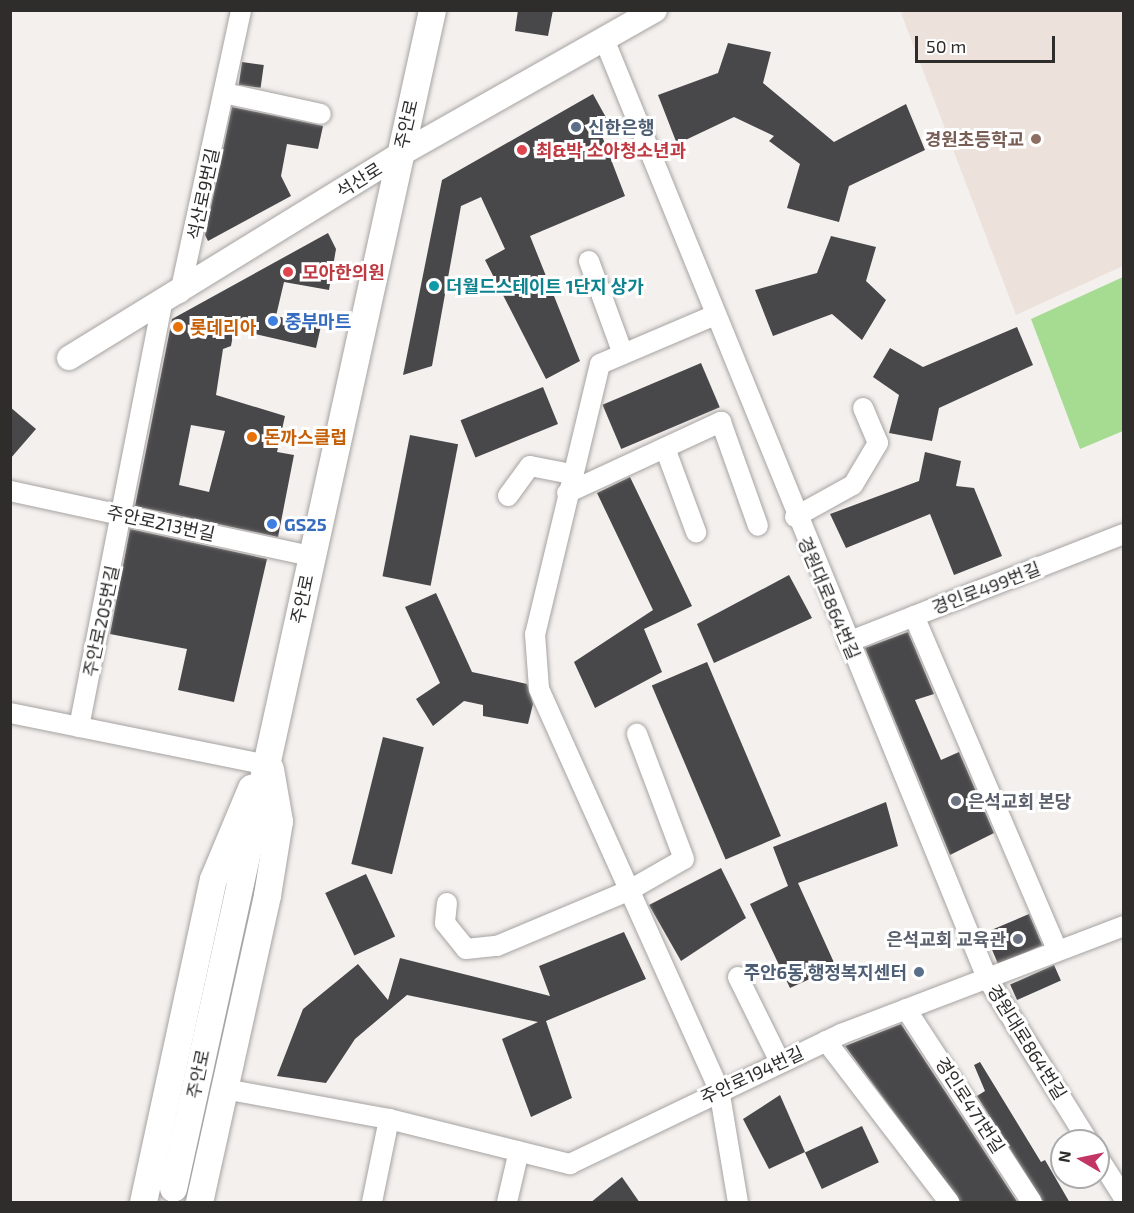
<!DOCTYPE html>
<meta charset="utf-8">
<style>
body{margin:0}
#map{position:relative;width:1134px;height:1213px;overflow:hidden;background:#f4f0ee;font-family:"Exo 2","Noto Sans KR",sans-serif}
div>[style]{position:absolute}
.built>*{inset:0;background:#ece2db}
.green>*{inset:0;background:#a5dc91}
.building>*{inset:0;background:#484749;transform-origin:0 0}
.roads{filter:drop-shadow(0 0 2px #a6a3a1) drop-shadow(0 0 2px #a6a3a1)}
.minor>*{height:20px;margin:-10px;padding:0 10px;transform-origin:10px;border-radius:10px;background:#fff}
.tertiary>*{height:24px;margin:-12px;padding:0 12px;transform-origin:12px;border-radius:12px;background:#fff}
.secondary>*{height:27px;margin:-13.5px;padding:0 13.5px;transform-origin:13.5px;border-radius:13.5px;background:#fff}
.dots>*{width:16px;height:16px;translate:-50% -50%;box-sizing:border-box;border:3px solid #fff;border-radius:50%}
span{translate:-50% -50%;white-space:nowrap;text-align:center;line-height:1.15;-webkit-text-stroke:6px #fff;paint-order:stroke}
.street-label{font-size:18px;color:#2e2d2c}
.service-label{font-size:18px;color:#4e5e75;font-weight:700}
.left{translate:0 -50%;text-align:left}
.right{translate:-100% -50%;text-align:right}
.education-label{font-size:18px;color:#785e54;font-weight:700}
.health-label{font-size:18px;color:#be3a42;font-weight:700}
.culture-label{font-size:18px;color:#0d838f;font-weight:700}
.shop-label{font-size:18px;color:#366cbe;font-weight:700}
.food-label{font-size:18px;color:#c56008;font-weight:700}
.worship-label{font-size:18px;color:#5b616d;font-weight:700}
.frame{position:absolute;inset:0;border:12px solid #2e2d2c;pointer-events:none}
.north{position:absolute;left:1050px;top:1129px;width:60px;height:60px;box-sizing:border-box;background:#fff;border:2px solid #ababab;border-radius:50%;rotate:279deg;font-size:16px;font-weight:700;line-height:24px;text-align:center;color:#2e2d2c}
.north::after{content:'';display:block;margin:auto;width:21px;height:27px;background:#c23564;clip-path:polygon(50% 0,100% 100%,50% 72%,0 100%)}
.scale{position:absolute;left:915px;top:36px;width:140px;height:27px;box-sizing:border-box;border:3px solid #2e2d2c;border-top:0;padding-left:8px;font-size:18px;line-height:21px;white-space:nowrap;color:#2e2d2c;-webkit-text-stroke:4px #fff;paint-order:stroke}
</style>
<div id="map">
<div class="built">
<i style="clip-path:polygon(913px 10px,1123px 11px,1123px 266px,1016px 315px,901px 13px)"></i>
</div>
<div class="green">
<i style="clip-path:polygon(1123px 277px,1123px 431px,1080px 449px,1031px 319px)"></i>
</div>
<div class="building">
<i style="clip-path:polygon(518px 10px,553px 10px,548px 36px,515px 31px)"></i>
<i style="clip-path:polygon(728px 43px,771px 52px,763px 83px,834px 142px,906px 104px,925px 150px,849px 186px,839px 222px,787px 208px,800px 164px,769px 141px,774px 136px,734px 117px,677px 144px,658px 95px,718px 73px)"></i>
<i style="left:242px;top:62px;width:22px;height:23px;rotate:8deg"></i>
<i style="clip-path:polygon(593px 94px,613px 130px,602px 136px,625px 196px,530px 236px,580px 361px,546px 379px,485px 260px,505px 249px,481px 197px,461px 206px,432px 366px,403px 375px,442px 180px)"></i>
<i style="clip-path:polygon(232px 107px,323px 126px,318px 149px,287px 144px,281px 176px,291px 196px,208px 241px,205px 235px)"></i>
<i style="clip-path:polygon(evenodd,328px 233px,336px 249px,329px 290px,284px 282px,276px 316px,321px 326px,316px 348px,234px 329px,231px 346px,223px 349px,216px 395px,285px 416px,277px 452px,294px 455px,278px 537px,135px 506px,172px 319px,328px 233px,191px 425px,225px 431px,209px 492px,179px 485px,191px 425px)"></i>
<i style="clip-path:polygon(831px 236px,876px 247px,866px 281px,886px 300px,862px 340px,832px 314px,773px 336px,755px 290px,817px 273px)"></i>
<i style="clip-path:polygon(1017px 327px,1033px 365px,939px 408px,932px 441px,889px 433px,899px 395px,873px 377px,890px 348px,923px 367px)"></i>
<i style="left:701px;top:363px;width:48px;height:107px;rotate:67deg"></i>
<i style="left:543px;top:387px;width:40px;height:89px;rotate:68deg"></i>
<i style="clip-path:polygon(10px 407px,36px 429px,10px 459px)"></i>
<i style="left:410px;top:435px;width:49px;height:144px;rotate:11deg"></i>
<i style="clip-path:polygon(925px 452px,961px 461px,956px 486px,974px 488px,1002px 556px,954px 575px,930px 514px,846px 548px,830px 514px,919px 481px)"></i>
<i style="clip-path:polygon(630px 477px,692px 606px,644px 629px,662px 672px,595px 708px,574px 662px,653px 610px,597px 493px)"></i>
<i style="clip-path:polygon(130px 529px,267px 559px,234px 702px,178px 690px,187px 649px,110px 634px)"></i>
<i style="clip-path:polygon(789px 575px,812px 618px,714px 663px,697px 624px)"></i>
<i style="clip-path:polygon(436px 593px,472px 672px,527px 684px,533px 704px,528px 724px,483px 716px,483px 705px,464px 701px,433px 726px,416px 699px,440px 683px,405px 607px)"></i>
<i style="clip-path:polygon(908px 632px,934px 694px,915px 700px,941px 760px,959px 752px,994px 833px,950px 855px,865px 648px)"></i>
<i style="left:707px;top:662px;width:189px;height:60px;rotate:67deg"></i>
<i style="left:383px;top:737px;width:42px;height:131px;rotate:14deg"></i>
<i style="clip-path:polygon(886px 802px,898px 846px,798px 883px,836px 967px,790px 988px,750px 904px,788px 886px,773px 847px)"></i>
<i style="clip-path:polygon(721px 868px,746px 918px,681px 961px,649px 905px)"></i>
<i style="left:366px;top:874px;width:69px;height:45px;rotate:65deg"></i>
<i style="left:1029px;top:914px;width:34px;height:48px;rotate:67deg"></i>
<i style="clip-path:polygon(624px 932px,646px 979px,546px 1021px,572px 1098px,531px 1117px,502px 1039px,538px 1022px,407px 995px,355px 1039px,326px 1083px,277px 1076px,303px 1009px,358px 964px,388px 1000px,400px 958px,550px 996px,539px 966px)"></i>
<i style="left:1054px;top:965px;width:17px;height:48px;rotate:66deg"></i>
<i style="clip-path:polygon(901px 1024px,1018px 1203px,961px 1203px,845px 1046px)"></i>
<i style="clip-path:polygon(980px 1062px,1041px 1162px,1045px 1160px,1070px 1203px,1044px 1203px,977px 1096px,985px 1091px,974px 1065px)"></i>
<i style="clip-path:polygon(780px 1095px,805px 1152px,769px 1169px,743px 1119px)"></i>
<i style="left:862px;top:1126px;width:40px;height:63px;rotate:65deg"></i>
<i style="clip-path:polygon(622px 1177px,640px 1203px,590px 1203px)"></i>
</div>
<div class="roads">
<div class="minor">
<i style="left:604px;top:39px;width:1014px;rotate:67.81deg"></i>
<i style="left:987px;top:978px;width:192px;rotate:58.2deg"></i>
<i style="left:224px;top:93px;width:99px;rotate:12.2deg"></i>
<i style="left:589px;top:261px;width:99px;rotate:69.9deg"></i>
<i style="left:180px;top:293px;width:289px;rotate:-77.8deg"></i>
<i style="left:715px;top:315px;width:125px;rotate:156.9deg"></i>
<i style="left:600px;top:364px;width:278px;rotate:103.5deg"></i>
<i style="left:535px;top:634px;width:55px;rotate:85.8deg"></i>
<i style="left:539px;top:689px;width:439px;rotate:65.8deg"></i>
<i style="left:719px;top:1089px;width:115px;rotate:80.5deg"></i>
<i style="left:665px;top:448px;width:90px;rotate:69.7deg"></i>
<i style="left:10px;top:491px;width:308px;rotate:12.2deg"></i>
<i style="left:567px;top:493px;width:170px;rotate:-24.8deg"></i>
<i style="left:721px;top:422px;width:110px;rotate:70.4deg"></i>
<i style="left:508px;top:496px;width:37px;rotate:-54deg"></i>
<i style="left:530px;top:466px;width:42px;rotate:11deg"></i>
<i style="left:795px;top:517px;width:66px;rotate:-28.9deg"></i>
<i style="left:853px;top:485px;width:49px;rotate:-59.2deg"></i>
<i style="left:878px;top:443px;width:38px;rotate:-113deg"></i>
<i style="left:914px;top:616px;width:363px;rotate:66.8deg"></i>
<i style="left:848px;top:642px;width:296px;rotate:-21.4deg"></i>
<i style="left:10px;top:713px;width:258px;rotate:11.4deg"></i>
<i style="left:79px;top:727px;width:435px;rotate:-78.9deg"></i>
<i style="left:447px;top:903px;width:20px;rotate:96deg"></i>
<i style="left:445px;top:923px;width:33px;rotate:51deg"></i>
<i style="left:466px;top:949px;width:31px;rotate:-6deg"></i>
<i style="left:497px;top:946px;width:142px;rotate:-22.8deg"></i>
<i style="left:628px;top:891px;width:64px;rotate:-29.7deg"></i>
<i style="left:684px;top:859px;width:134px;rotate:-110.6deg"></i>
<i style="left:738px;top:977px;width:95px;rotate:63.7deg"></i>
<i style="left:906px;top:1009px;width:230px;rotate:56.9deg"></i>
<i style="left:826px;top:1041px;width:203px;rotate:52.6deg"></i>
<i style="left:224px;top:1089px;width:168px;rotate:10.3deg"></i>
<i style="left:389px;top:1119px;width:187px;rotate:14deg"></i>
<i style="left:570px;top:1164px;width:301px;rotate:-25.6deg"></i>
<i style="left:841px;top:1034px;width:303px;rotate:-20.9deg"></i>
<i style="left:1098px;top:1157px;width:49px;rotate:57.6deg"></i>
<i style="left:372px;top:1202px;width:85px;rotate:-78.4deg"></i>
<i style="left:507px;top:1202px;width:52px;rotate:-76.8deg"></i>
</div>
<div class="tertiary">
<i style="left:69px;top:358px;width:387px;rotate:-31.6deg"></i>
<i style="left:399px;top:155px;width:294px;rotate:-29.5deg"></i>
</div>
<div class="secondary">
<i style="left:173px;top:1188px;width:1206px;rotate:-77.6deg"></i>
<i style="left:143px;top:1202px;width:330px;rotate:-77.8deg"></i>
<i style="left:213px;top:879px;width:99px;rotate:-67.3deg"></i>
<i style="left:199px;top:1202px;width:314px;rotate:-77.5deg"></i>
<i style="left:267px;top:895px;width:75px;rotate:-80.8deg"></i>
<i style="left:279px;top:821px;width:53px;rotate:-99.8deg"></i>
</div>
</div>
<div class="dots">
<i style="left:576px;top:127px;background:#5c6f8a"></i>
<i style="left:1036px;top:139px;background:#8d6e63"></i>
<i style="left:522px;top:150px;background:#e0444e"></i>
<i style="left:288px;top:272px;background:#e0444e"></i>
<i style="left:434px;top:286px;background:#0f9aa8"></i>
<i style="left:273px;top:321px;background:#3f7fe0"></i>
<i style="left:178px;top:327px;background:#e8710a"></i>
<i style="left:252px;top:437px;background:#e8710a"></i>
<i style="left:272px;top:524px;background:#3f7fe0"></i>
<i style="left:956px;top:801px;background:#6b7280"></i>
<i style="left:1018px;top:939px;background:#6b7280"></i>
<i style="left:919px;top:972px;background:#5c6f8a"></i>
</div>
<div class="street-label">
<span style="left:406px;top:124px;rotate:-77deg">주안로</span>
<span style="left:359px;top:180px;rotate:-32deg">석산로</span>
<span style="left:203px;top:194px;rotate:-78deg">석산로9번길</span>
<span style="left:161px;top:523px;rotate:12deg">주안로213번길</span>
<span style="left:986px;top:588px;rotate:-21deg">경인로499번길</span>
<span style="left:829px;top:598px;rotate:67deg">경원대로864번길</span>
<span style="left:302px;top:599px;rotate:-78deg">주안로</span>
<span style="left:101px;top:621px;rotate:-78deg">주안로205번길</span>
<span style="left:1027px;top:1042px;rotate:58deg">경원대로864번길</span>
<span style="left:198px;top:1074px;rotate:-78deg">주안로</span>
<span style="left:752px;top:1075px;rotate:-25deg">주안로194번길</span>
<span style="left:970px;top:1105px;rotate:57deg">경인로471번길</span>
</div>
<div class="service-label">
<span class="left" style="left:588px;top:127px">신한은행</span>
<span class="right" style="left:907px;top:972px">주안6동 행정복지센터</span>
</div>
<div class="education-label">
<span class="right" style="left:1024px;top:139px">경원초등학교</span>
</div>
<div class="health-label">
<span class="left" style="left:536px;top:150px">최&amp;박 소아청소년과</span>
<span class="left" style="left:302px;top:272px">모아한의원</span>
</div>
<div class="culture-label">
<span class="left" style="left:446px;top:286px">더월드스테이트 1단지 상가</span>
</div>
<div class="shop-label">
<span class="left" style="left:285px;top:321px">중부마트</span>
<span class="left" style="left:284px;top:524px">GS25</span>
</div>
<div class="food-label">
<span class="left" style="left:190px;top:327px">롯데리아</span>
<span class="left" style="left:264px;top:437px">돈까스클럽</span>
</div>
<div class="worship-label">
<span class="left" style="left:968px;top:801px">은석교회 본당</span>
<span class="right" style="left:1006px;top:939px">은석교회 교육관</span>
</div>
<div class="frame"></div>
<div class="north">N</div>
<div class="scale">50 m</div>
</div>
